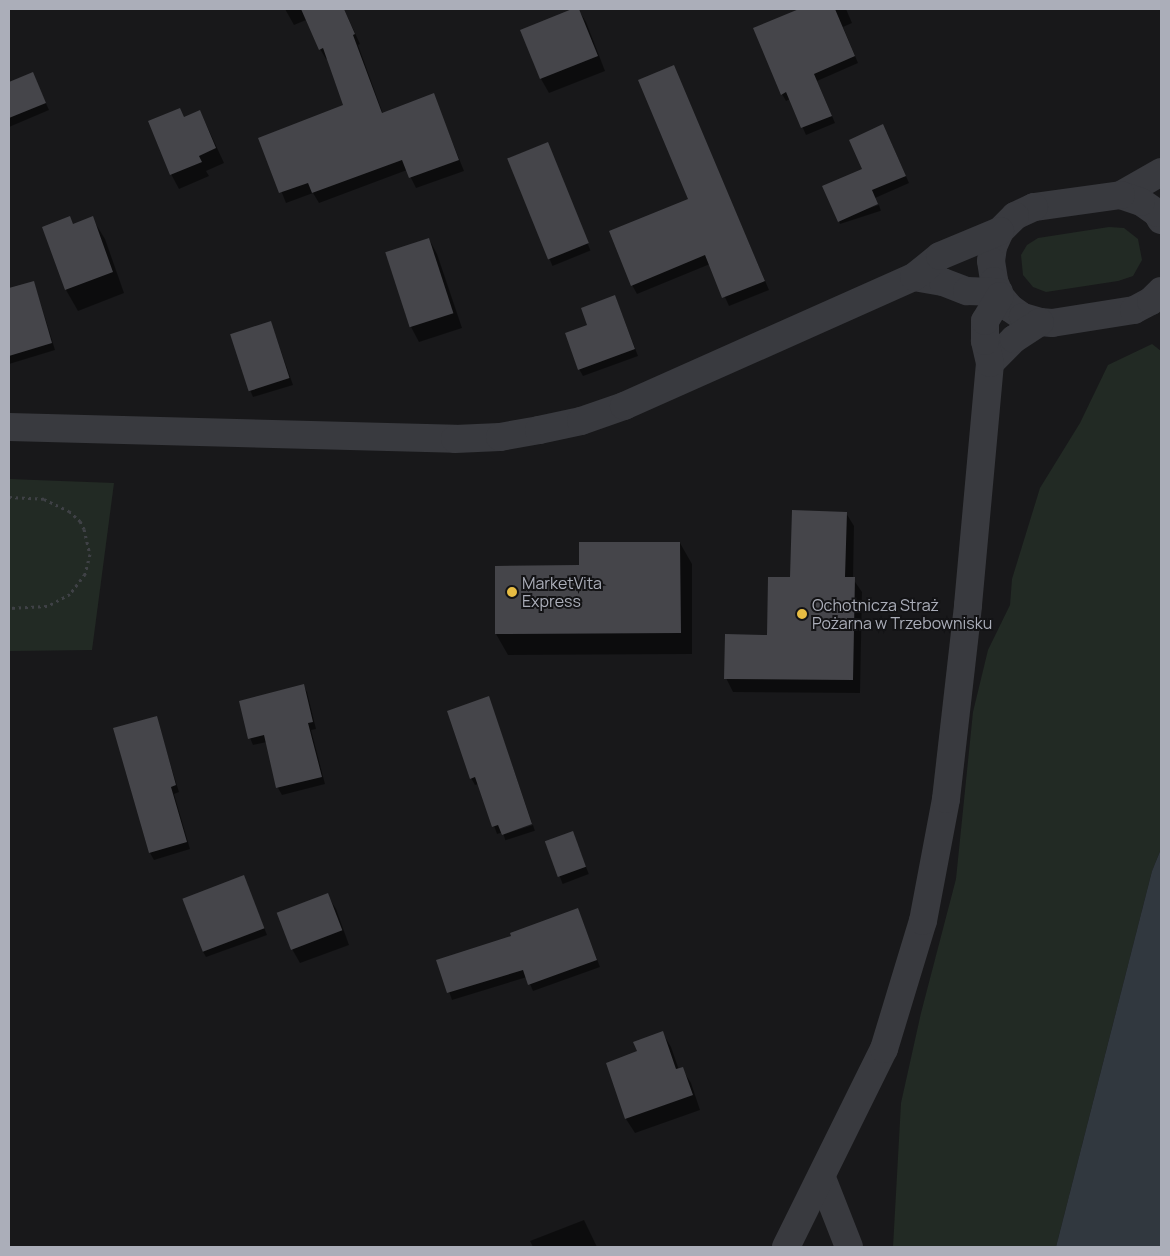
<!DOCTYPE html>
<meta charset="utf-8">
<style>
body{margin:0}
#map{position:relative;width:1170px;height:1256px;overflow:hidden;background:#18181a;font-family:Manrope,sans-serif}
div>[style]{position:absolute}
.green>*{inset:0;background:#222a24}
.water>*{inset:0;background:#31383f}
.shadow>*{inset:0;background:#0007;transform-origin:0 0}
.building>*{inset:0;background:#45454a;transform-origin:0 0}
.path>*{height:3px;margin-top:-1.5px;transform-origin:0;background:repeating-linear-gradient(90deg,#3f4146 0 2.5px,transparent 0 6.5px)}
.minor>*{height:28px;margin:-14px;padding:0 14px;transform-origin:14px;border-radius:14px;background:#393a3f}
.dots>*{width:14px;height:14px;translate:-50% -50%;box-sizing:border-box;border:2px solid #131315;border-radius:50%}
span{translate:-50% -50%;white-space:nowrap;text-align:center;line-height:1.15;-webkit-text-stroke:4px #131315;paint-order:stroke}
.poi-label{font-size:16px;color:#abaeb9}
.left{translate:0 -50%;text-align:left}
.frame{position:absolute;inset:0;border:10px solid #abaeb9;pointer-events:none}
</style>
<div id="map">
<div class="green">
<i style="clip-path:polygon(1109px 227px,1124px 228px,1138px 239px,1142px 260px,1133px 276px,1118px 281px,1046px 292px,1033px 287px,1023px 275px,1021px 255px,1027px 245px,1038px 238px)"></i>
<i style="clip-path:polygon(1152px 344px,1161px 351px,1161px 849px,1152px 871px,1056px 1247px,893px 1247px,901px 1103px,921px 1013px,956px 879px,973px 712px,988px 650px,1010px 605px,1012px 579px,1040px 488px,1080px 423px,1108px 365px)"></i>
<i style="clip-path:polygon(9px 479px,114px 483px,92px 650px,9px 651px)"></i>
</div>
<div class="water">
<i style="clip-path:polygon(1161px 849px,1161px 1247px,1056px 1247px,1152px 871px)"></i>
</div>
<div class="shadow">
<i style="clip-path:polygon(285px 9px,344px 9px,360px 44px,358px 45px,383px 114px,433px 94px,464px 171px,416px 188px,407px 170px,319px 203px,313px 193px,286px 203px,260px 138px,344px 106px,328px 58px,326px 59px,320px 49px,306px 20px,294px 25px)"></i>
<i style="clip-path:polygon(578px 9px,586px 22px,605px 71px,549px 93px,541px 79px,522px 30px)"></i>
<i style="clip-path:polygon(801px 9px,846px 9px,852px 23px,843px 27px,858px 63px,817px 81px,835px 123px,806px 135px,790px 99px,786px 101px,782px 94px)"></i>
<i style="clip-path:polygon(673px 67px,769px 290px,729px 306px,710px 264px,637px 294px,632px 285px,690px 199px)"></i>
<i style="clip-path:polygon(32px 73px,49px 110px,9px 127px,9px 84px)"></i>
<i style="clip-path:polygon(200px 111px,224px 163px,206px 171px,209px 176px,179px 189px,171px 174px,184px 118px)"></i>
<i style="clip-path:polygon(887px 133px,909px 183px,875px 198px,839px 221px,864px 169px)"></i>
<i style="left:547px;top:143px;width:116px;height:41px;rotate:68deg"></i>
<i style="left:879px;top:205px;width:6px;height:43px;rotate:72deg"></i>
<i style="clip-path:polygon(92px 218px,105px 239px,124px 293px,78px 311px,66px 290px,73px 225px)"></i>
<i style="clip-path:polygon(429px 239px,437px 254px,462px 328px,419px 342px,411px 327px)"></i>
<i style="clip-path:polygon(34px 282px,55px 350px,9px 364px,9px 289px)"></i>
<i style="clip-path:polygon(615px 296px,638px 356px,583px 376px,579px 369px,589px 326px)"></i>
<i style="clip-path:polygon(271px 323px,293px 385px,253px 397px,250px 390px)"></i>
<i style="clip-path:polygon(846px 513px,854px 526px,853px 579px,862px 592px,860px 693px,733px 692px,726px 678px,768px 637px,791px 579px)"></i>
<i style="clip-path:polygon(680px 543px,692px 564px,692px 654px,508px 655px,496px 634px,496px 567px,580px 567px)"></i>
<i style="clip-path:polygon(303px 685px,307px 692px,316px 729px,311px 730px,325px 784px,282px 795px,278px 788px,267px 742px,253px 745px,250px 738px)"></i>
<i style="clip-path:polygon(489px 698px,532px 823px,497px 834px,479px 784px,475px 785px,471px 778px)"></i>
<i style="clip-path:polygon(156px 718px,179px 792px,174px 794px,190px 849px,154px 860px,150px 853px,115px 729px)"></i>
<i style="left:533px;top:825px;width:6px;height:31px;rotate:72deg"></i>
<i style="left:573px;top:833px;width:44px;height:28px;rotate:69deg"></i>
<i style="clip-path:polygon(244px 877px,267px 935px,206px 957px,202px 950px)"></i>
<i style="clip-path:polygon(327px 895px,336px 909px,349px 945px,300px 963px,292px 949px)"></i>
<i style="clip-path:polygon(578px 910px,600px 967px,533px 991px,527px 977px,452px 1000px,438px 960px,512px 937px)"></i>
<i style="clip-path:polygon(662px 1032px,671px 1047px,679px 1070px,682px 1069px,691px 1083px,700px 1110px,635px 1133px,626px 1119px,607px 1063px,638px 1052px)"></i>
<i style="clip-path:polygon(584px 1220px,597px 1247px,533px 1247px,530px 1241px)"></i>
</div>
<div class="building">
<i style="clip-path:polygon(301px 9px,344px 9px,355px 34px,353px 35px,382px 113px,434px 93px,459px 160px,409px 178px,402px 160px,312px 193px,308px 183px,279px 193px,258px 138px,343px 105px,323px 48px,319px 50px)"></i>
<i style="clip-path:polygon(572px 9px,579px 9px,598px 56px,540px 79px,520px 30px)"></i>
<i style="clip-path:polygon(799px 9px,835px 9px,855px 56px,814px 74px,832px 116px,801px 128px,786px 92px,781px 95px,753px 28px)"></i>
<i style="clip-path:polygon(674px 65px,765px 281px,722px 298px,705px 255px,631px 286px,609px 231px,688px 199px,638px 80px)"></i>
<i style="clip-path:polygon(33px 72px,46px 103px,9px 118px,9px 82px)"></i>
<i style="clip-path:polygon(180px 108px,184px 117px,200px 110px,216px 148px,199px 156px,202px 162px,170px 175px,148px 121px)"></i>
<i style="clip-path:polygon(883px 124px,906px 176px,872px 190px,878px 204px,838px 222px,822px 186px,862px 169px,849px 140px)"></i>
<i style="left:548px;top:142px;width:109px;height:44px;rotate:68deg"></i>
<i style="clip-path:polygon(70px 216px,73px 224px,93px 216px,113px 272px,65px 290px,42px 227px)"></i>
<i style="left:429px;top:238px;width:79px;height:46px;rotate:72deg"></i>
<i style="clip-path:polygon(34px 281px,52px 343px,9px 356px,9px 288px)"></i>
<i style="clip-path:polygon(615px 295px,635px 349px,578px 370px,565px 333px,587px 325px,581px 308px)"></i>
<i style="left:271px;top:321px;width:60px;height:43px;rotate:72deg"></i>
<i style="clip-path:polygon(792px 510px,847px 512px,845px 577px,855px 577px,853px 680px,724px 679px,725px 634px,767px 635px,768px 577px,790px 577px)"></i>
<i style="clip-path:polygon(579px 542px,680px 542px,681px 633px,495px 634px,495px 566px,579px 565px)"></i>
<i style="clip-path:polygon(304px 684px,313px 722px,308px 723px,322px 777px,276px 788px,264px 735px,248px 739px,239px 701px)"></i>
<i style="clip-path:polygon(489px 696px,532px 824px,502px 835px,498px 825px,492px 827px,475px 777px,470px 779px,447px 711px)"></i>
<i style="clip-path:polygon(157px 716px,176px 785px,171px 787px,187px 842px,149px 853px,113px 728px)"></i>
<i style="left:573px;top:831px;width:38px;height:30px;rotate:70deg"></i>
<i style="left:244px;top:875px;width:57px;height:66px;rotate:69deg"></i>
<i style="left:328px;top:893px;width:40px;height:55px;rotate:69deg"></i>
<i style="clip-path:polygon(578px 908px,597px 960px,528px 985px,523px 970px,447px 993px,436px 960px,511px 936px,510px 933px)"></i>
<i style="clip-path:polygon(663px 1031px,676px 1069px,683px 1067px,693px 1095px,625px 1119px,606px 1063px,637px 1051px,633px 1042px)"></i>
</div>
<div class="path">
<i style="left:9px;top:497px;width:35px;rotate:3deg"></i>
<i style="left:44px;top:499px;width:28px;rotate:26deg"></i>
<i style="left:69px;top:511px;width:15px;rotate:42deg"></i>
<i style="left:80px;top:521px;width:9px;rotate:63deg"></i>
<i style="left:84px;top:529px;width:26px;rotate:77deg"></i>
<i style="left:90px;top:554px;width:21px;rotate:104deg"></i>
<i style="left:85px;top:574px;width:25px;rotate:127deg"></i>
<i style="left:70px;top:594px;width:26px;rotate:152deg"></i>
<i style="left:47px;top:606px;width:38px;rotate:177deg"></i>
</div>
<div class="minor">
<i style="left:1121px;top:195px;width:46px;rotate:-29.9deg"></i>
<i style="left:1161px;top:220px;width:8px;rotate:-120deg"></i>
<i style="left:1157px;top:213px;width:19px;rotate:-145deg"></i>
<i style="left:1141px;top:202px;width:21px;rotate:-161deg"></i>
<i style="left:1121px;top:195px;width:88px;rotate:172.1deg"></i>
<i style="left:1034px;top:207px;width:21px;rotate:155deg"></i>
<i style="left:1015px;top:216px;width:21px;rotate:135deg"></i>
<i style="left:1000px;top:231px;width:17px;rotate:114deg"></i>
<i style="left:993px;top:247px;width:14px;rotate:98deg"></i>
<i style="left:991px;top:261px;width:20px;rotate:81deg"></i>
<i style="left:994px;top:281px;width:16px;rotate:68deg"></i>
<i style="left:1000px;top:296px;width:16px;rotate:50deg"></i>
<i style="left:1010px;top:308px;width:16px;rotate:35deg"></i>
<i style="left:1023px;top:317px;width:18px;rotate:16deg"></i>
<i style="left:1040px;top:322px;width:12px;rotate:5deg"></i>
<i style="left:1052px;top:323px;width:83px;rotate:-9deg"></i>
<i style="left:1134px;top:310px;width:19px;rotate:-28deg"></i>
<i style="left:1151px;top:301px;width:14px;rotate:-45deg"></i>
<i style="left:914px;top:277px;width:29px;rotate:10deg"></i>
<i style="left:943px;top:282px;width:26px;rotate:21deg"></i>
<i style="left:967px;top:291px;width:32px;rotate:2deg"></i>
<i style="left:990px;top:363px;width:34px;rotate:-45deg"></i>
<i style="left:1014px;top:339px;width:31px;rotate:-33deg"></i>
<i style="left:9px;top:427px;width:446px;rotate:1.5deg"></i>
<i style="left:455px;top:439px;width:45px;rotate:-2.5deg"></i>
<i style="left:500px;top:437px;width:40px;rotate:-10deg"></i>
<i style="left:539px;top:430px;width:43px;rotate:-12.1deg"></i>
<i style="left:581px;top:421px;width:46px;rotate:-19.2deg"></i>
<i style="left:624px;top:406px;width:317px;rotate:-24deg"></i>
<i style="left:914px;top:277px;width:33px;rotate:-39deg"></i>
<i style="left:940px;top:256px;width:65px;rotate:-22.6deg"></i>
<i style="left:822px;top:1178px;width:74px;rotate:68.6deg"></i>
<i style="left:786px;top:1247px;width:221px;rotate:-63.7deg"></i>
<i style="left:884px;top:1049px;width:134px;rotate:-73.1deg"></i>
<i style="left:923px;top:921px;width:124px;rotate:-79.3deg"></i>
<i style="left:946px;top:799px;width:195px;rotate:-83.5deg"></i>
<i style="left:968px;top:605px;width:243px;rotate:-84.8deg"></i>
<i style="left:990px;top:363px;width:23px;rotate:-103deg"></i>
<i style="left:985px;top:341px;width:20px;rotate:-90deg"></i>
<i style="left:985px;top:321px;width:29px;rotate:-59deg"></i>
</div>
<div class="dots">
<i style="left:512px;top:592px;background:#e7bc43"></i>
<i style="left:802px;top:614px;background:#e7bc43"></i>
</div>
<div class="poi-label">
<span class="left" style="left:522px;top:592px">MarketVita<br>Express</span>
<span class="left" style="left:812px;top:614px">Ochotnicza Straż<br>Pożarna w Trzebownisku</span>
</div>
<div class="frame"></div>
</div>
